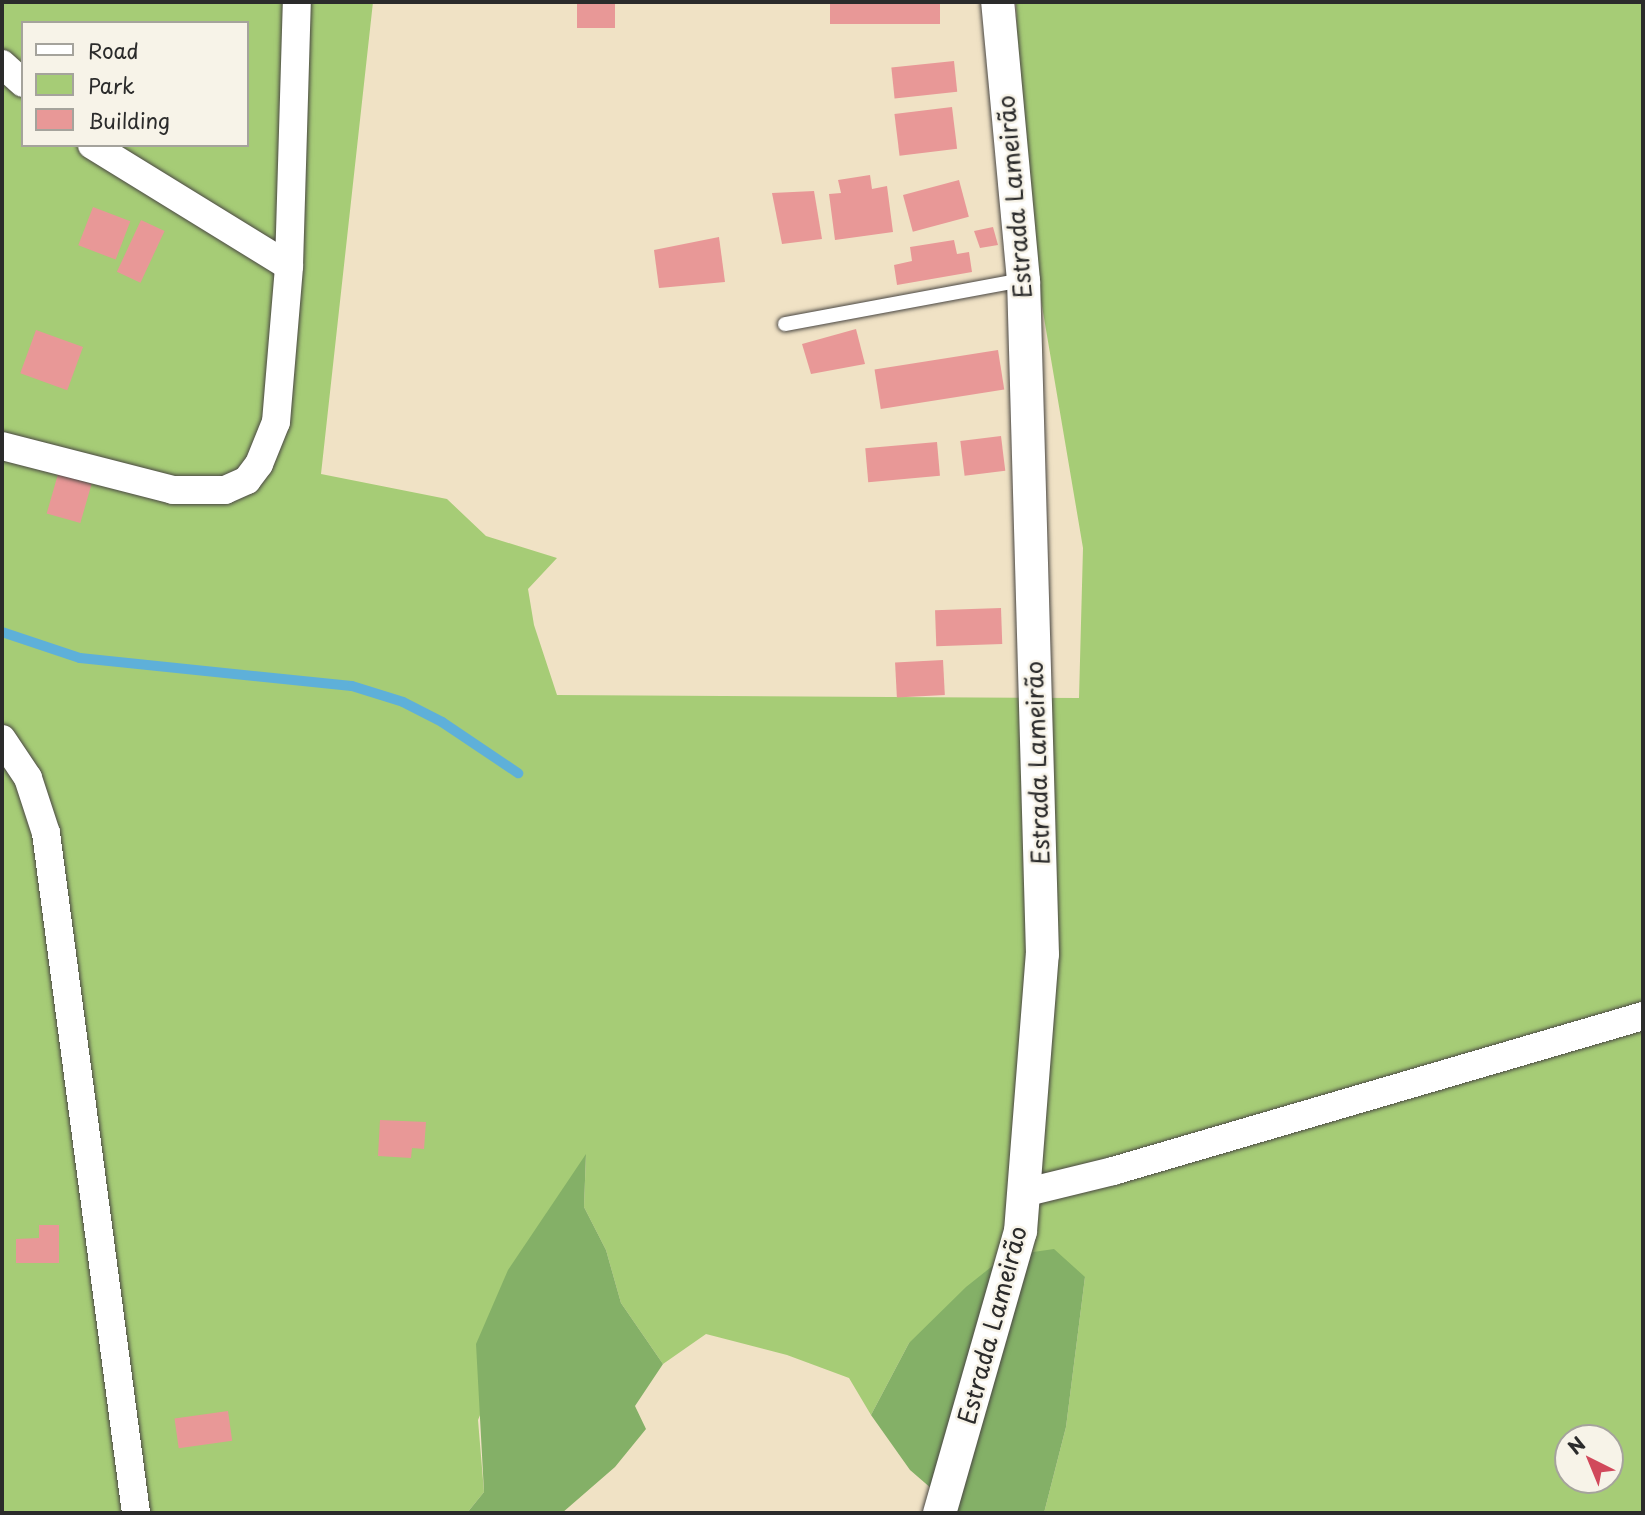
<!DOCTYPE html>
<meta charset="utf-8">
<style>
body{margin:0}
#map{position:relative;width:1645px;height:1515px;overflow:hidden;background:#f0e2c5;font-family:"Playpen Sans",sans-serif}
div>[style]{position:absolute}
.green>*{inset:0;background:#a6cc76}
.forest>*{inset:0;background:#84b067}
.stream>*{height:10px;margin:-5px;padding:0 5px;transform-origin:5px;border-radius:5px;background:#5eb0d9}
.building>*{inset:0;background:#e89897;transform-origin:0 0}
.roads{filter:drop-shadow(0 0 2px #494642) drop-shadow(0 0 2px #494642)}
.service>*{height:14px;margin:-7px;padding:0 7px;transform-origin:7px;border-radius:7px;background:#fff}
.minor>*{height:28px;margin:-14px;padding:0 14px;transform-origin:14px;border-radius:14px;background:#fff}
.tertiary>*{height:33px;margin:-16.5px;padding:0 16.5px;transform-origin:16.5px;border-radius:16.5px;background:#fff}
span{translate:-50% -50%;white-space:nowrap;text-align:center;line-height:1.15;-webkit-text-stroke:5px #f7f3e8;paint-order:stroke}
.street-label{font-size:24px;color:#2b2b2b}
.frame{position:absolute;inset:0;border:4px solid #2b2b2b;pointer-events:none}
.legend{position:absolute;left:21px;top:21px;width:228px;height:126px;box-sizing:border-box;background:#f7f3e8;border:2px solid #a5a39c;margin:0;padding:9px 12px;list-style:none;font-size:21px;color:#2b2b2b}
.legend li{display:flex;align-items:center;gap:14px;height:35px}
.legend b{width:35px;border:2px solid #a5a39c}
.north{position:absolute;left:1554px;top:1424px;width:70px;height:70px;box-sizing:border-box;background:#f7f3e8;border:2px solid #a5a39c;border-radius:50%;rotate:317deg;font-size:19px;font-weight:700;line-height:28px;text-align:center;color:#2b2b2b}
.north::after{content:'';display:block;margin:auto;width:24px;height:32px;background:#d1495b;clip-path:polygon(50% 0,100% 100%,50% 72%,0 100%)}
</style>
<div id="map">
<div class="green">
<i style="clip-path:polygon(evenodd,2px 2px,373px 2px,321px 474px,447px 499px,486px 536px,557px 558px,528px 589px,534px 625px,557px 695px,1079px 698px,1083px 548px,1022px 188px,1016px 2px,1643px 2px,1643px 1513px,1044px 1513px,1066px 1427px,1085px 1277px,909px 1343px,871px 1415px,849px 1378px,787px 1355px,706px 1334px,663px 1364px,621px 1303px,606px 1250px,584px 1207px,586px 1155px,478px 1420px,484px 1492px,467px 1513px,2px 1513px,2px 2px,23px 23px,247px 23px,247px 145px,23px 145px,23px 23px,2px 2px,1568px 1438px,1610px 1438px,1610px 1480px,1568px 1480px,1568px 1438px)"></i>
</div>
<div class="forest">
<i style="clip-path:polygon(586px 1154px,584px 1207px,606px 1250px,621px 1303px,663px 1364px,635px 1406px,646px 1429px,615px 1467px,562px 1513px,467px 1513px,484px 1492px,476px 1344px,508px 1270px)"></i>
<i style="clip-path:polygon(1054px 1249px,1085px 1277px,1066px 1427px,1044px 1513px,934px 1513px,932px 1489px,910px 1470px,871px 1415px,909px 1343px,966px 1287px,1005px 1256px)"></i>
</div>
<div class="stream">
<i style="left:2px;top:632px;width:82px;rotate:18.4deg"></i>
<i style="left:80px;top:658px;width:273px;rotate:5.9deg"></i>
<i style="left:352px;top:686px;width:53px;rotate:17.4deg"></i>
<i style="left:403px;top:702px;width:44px;rotate:27.1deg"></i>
<i style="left:442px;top:722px;width:92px;rotate:33.9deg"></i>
</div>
<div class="building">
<i style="left:577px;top:2px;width:38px;height:26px"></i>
<i style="left:830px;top:2px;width:110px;height:22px"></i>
<i style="left:954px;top:61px;width:31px;height:63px;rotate:84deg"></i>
<i style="left:952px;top:107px;width:42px;height:58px;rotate:83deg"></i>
<i style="clip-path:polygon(870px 175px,872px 189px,887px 186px,893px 232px,835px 240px,829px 194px,841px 193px,838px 180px)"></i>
<i style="left:959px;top:180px;width:38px;height:58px;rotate:75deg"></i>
<i style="clip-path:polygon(814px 191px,822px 239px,782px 244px,772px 193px)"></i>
<i style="left:93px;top:207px;width:40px;height:41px;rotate:21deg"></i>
<i style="left:141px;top:220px;width:26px;height:57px;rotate:25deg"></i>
<i style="clip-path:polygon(993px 227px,998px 245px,980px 248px,974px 231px)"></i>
<i style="clip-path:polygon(719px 237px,725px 282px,659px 288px,654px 250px)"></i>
<i style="clip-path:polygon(954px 240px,957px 254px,969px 252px,972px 272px,897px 285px,894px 265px,912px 261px,910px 247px)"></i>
<i style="clip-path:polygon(856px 329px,865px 364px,811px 374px,802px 344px)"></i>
<i style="left:36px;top:330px;width:50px;height:46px;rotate:20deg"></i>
<i style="left:998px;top:350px;width:40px;height:125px;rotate:81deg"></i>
<i style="left:1001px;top:436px;width:35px;height:41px;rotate:83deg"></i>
<i style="left:937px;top:442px;width:34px;height:72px;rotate:85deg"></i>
<i style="left:58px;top:474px;width:35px;height:41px;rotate:16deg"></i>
<i style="left:1001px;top:608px;width:36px;height:66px;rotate:88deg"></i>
<i style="left:943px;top:660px;width:35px;height:48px;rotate:87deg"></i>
<i style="clip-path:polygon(380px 1120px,426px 1122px,424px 1149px,412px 1148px,411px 1158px,378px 1156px)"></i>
<i style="clip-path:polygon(39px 1225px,59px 1225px,59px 1263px,16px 1263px,16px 1239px,39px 1238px)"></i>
<i style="left:228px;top:1411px;width:30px;height:54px;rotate:82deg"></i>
</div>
<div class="roads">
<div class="service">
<i style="left:785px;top:324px;width:242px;rotate:-10.5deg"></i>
</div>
<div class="minor">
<i style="left:2px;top:64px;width:28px;rotate:42deg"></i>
<i style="left:92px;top:145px;width:231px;rotate:31.6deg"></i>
<i style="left:2px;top:446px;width:177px;rotate:14.4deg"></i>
<i style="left:173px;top:490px;width:52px"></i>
<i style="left:225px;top:490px;width:24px;rotate:-24deg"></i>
<i style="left:247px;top:480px;width:20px;rotate:-53deg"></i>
<i style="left:259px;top:464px;width:45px;rotate:-68deg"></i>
<i style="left:276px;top:422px;width:157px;rotate:-85.2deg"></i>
<i style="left:289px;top:266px;width:264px;rotate:-88.3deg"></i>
<i style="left:2px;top:739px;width:47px;rotate:56.3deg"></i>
<i style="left:28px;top:778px;width:58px;rotate:71.9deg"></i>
<i style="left:46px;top:833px;width:686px;rotate:82.46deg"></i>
<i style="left:1023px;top:1193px;width:93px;rotate:-13.7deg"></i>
<i style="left:1113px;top:1171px;width:552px;rotate:-16.3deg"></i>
</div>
<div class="tertiary">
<i style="left:939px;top:1513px;width:293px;rotate:-74deg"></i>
<i style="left:1020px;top:1231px;width:278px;rotate:-85.5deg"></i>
<i style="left:1042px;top:954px;width:674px;rotate:-91.61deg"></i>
<i style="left:1023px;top:280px;width:279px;rotate:-95.3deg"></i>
</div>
</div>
<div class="street-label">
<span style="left:1014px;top:197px;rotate:-95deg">Estrada Lameirão</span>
<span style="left:1037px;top:763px;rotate:-92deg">Estrada Lameirão</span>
<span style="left:992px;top:1325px;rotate:-75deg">Estrada Lameirão</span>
</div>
<div class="frame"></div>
<ul class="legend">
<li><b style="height:9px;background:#fff"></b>Road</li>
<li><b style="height:19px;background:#a6cc76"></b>Park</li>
<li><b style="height:19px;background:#e89897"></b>Building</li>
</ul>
<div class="north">N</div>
</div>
